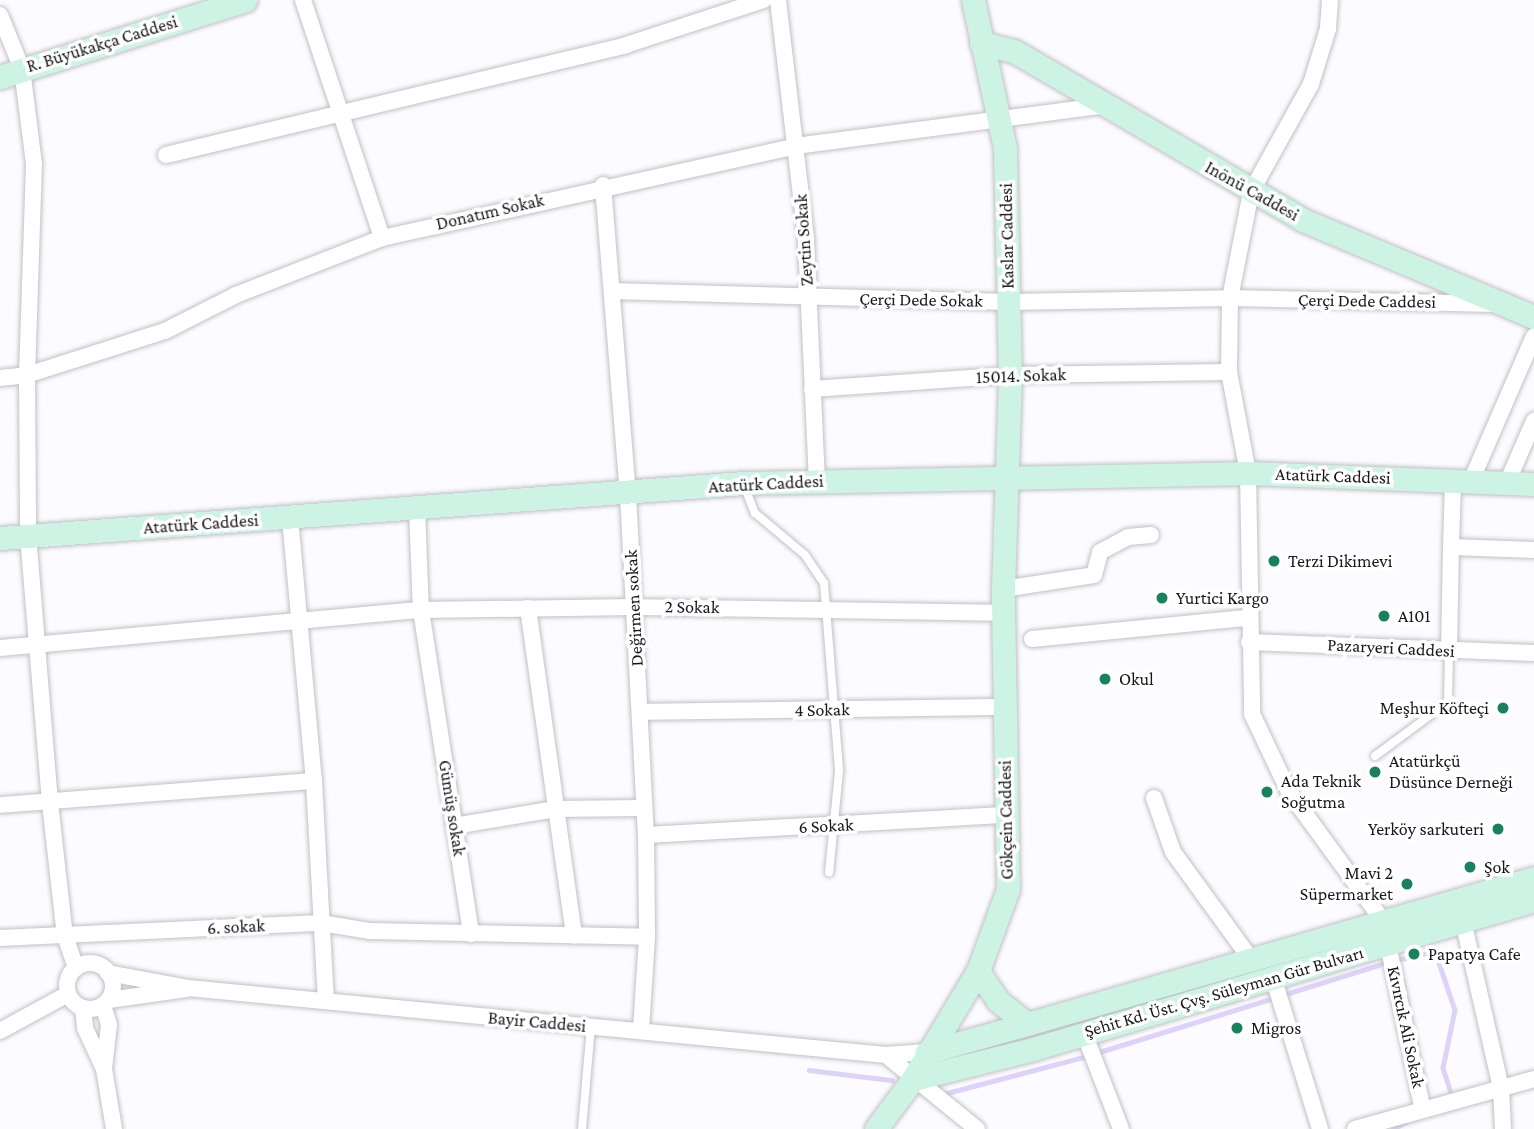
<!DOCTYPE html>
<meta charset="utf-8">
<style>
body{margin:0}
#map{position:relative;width:1534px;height:1129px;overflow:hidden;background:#fcfbff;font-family:"Crimson Pro",serif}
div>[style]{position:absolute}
.stream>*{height:4.5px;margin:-2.25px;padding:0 2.25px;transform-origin:2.25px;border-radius:2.25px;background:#ded2f8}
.roads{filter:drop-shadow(0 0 2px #c2c0c5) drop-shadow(0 0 2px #c2c0c5)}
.lane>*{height:8px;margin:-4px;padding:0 4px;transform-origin:4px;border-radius:4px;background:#fff}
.street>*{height:16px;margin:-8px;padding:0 8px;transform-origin:8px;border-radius:8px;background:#fff}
.street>.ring{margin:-8px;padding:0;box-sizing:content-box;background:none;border:16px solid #fff;border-radius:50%}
.secondary>*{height:23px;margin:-11.5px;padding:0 11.5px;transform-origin:11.5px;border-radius:11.5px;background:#ccf3e4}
.dots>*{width:19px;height:19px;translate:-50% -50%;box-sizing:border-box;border:4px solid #fff;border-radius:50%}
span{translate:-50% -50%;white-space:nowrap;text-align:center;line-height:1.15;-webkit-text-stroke:7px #fff;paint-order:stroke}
.street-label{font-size:18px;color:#18181a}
.poi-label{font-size:18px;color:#18181a}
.left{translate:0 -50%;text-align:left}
.right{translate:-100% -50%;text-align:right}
</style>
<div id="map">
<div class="stream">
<i style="left:1396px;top:960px;width:40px;rotate:-13deg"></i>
<i style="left:1435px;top:951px;width:62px;rotate:71.3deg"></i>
<i style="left:1455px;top:1010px;width:59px;rotate:101.7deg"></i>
<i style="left:1443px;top:1068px;width:23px;rotate:72deg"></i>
<i style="left:1283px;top:995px;width:110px;rotate:-17.4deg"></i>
<i style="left:1096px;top:1053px;width:186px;rotate:-17.2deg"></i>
<i style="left:809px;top:1070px;width:84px;rotate:6.9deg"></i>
<i style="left:947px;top:1093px;width:145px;rotate:-14.8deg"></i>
<i style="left:1393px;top:1129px;width:13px;rotate:-29deg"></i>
</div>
<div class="roads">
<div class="lane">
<i style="left:744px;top:485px;width:30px;rotate:69deg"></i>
<i style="left:755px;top:513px;width:65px;rotate:40deg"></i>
<i style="left:805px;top:555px;width:34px;rotate:56deg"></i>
<i style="left:824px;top:583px;width:189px;rotate:85.4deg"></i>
<i style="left:839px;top:771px;width:102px;rotate:95.6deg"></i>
<i style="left:1375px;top:756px;width:91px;rotate:-36.5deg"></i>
<i style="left:1448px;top:702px;width:51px;rotate:-88.9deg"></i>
<i style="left:582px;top:1129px;width:102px;rotate:-85deg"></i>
</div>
<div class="street">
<i style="left:303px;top:0;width:251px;rotate:71.6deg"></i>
<i style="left:778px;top:0;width:242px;rotate:83.3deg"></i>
<i style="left:806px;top:240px;width:241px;rotate:87.4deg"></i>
<i style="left:1330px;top:0;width:29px;rotate:94deg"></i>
<i style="left:1328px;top:29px;width:58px;rotate:107.2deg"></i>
<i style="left:1311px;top:84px;width:124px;rotate:119.1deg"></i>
<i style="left:1251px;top:192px;width:108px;rotate:101.2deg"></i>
<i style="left:1230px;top:298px;width:74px;rotate:90.8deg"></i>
<i style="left:1229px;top:372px;width:103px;rotate:79.3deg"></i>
<i style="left:1248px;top:473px;width:241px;rotate:89deg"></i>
<i style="left:1252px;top:714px;width:86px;rotate:64.6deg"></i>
<i style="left:1289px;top:792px;width:160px;rotate:53.9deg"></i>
<i style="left:1383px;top:921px;width:193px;rotate:78.1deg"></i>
<i style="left:0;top:15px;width:58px;rotate:67.8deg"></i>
<i style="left:22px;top:69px;width:96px;rotate:82.8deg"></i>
<i style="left:34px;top:164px;width:211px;rotate:91.9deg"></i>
<i style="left:27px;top:375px;width:160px;rotate:89.6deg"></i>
<i style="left:28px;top:535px;width:269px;rotate:85.3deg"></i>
<i style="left:50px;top:803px;width:134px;rotate:83.6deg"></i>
<i style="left:65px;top:936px;width:34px;rotate:71deg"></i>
<i style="left:166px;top:155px;width:473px;rotate:-13.4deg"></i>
<i style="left:626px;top:45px;width:145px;rotate:-18.1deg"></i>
<i style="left:603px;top:185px;width:310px;rotate:85.4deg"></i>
<i style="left:628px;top:494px;width:341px;rotate:87deg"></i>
<i style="left:646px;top:835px;width:102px;rotate:89.4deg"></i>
<i style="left:647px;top:937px;width:94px;rotate:93.7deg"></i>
<i style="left:612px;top:291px;width:396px;rotate:1.6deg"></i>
<i style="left:1008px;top:302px;width:222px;rotate:-1deg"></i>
<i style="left:1230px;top:298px;width:265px;rotate:1.3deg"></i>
<i style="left:0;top:378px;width:27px;rotate:-6deg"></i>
<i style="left:27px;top:375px;width:145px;rotate:-17.7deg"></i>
<i style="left:165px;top:331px;width:80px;rotate:-26.9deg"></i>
<i style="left:236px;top:295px;width:157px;rotate:-21.3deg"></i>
<i style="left:382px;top:238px;width:424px;rotate:-12.5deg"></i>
<i style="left:796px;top:146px;width:313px;rotate:-7.5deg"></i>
<i style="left:812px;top:389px;width:198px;rotate:-4deg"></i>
<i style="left:1010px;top:375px;width:219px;rotate:-0.8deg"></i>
<i style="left:1453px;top:480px;width:67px;rotate:91.7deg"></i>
<i style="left:1451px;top:547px;width:83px;rotate:2.1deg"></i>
<i style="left:1471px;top:481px;width:158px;rotate:-66.5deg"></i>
<i style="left:1507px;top:483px;width:68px;rotate:-66.5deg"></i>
<i style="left:417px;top:508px;width:102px;rotate:87.8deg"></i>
<i style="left:421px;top:610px;width:328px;rotate:81.2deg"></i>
<i style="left:290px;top:518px;width:264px;rotate:84.8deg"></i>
<i style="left:314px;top:781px;width:220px;rotate:86.9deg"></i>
<i style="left:1003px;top:589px;width:92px;rotate:-8.7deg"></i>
<i style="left:1094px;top:575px;width:24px;rotate:-75deg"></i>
<i style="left:1100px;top:552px;width:32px;rotate:-28deg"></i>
<i style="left:1128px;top:537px;width:23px;rotate:-5deg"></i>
<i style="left:528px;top:608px;width:331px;rotate:82deg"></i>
<i style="left:1032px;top:639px;width:217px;rotate:-5.6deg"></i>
<i style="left:1249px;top:642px;width:285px;rotate:2.2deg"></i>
<i style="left:0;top:648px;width:423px;rotate:-5.2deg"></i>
<i style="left:421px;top:610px;width:213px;rotate:-0.8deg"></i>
<i style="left:634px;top:607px;width:369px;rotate:0.9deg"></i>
<i style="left:1449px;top:651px;width:104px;rotate:-88.9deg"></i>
<i style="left:640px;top:712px;width:365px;rotate:-0.8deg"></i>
<i style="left:1154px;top:798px;width:57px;rotate:70.6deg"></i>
<i style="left:1173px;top:852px;width:131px;rotate:54deg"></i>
<i style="left:0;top:805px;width:315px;rotate:-4.4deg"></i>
<i style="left:454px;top:826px;width:103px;rotate:-9.5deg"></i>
<i style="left:556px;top:809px;width:88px;rotate:-0.7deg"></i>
<i style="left:646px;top:835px;width:361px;rotate:-3.2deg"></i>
<i style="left:1461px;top:912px;width:180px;rotate:77.2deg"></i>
<i style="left:1501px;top:1088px;width:41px;rotate:87.2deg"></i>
<i style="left:0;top:938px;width:321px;rotate:-2.7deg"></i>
<i style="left:321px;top:923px;width:50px;rotate:9.3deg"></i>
<i style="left:370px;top:931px;width:277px;rotate:1.2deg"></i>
<i class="ring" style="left:67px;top:963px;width:30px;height:30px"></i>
<i style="left:108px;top:973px;width:81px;rotate:10.6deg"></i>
<i style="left:188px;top:988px;width:701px;rotate:5.48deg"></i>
<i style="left:886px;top:1055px;width:41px;rotate:-4.2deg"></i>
<i style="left:1273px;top:977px;width:159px;rotate:72.8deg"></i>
<i style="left:109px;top:1000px;width:78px;rotate:-8.1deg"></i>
<i style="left:103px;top:1005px;width:21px;rotate:73deg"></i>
<i style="left:109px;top:1025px;width:44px;rotate:96.5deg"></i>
<i style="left:104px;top:1069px;width:61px;rotate:80.5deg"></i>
<i style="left:83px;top:1008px;width:20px;rotate:84deg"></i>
<i style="left:85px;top:1028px;width:45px;rotate:65.1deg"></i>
<i style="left:0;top:1031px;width:77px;rotate:-28.6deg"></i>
<i style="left:1084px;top:1033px;width:103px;rotate:68.9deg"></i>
<i style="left:886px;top:1055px;width:117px;rotate:39.1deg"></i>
<i style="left:1355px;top:1129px;width:186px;rotate:-15.6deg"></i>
</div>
<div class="secondary">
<i style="left:981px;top:43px;width:34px;rotate:14deg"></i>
<i style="left:1014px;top:51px;width:335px;rotate:30.3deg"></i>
<i style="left:1303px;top:220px;width:251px;rotate:22.8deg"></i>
<i style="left:0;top:77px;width:257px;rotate:-17.4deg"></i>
<i style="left:0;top:538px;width:745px;rotate:-4.23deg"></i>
<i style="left:743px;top:483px;width:505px;rotate:-1.13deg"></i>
<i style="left:1248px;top:473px;width:286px;rotate:2.2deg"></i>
<i style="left:978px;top:971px;width:36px;rotate:56deg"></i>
<i style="left:998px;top:1001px;width:37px;rotate:38deg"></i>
<i style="left:1027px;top:1024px;width:528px;rotate:-16.06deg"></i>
<i style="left:927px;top:1052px;width:104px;rotate:-15.6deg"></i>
<i style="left:913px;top:1079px;width:124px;rotate:-14deg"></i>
<i style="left:1033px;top:1049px;width:523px;rotate:-16.56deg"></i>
<i style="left:876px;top:1129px;width:62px;rotate:-53.5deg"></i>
<i style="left:913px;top:1079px;width:126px;rotate:-59deg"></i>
<i style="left:978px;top:971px;width:87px;rotate:-69.9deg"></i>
<i style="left:1008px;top:889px;width:300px;rotate:-91deg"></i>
<i style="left:1003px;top:589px;width:214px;rotate:-88.1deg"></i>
<i style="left:1010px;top:375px;width:227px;rotate:-91.3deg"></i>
<i style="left:1005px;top:148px;width:151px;rotate:-102.2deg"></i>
</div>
</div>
<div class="dots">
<i style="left:1274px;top:561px;background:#18825e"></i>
<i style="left:1162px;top:598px;background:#18825e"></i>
<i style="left:1384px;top:616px;background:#18825e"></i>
<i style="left:1105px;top:679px;background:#18825e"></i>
<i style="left:1503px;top:708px;background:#18825e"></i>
<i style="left:1375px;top:772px;background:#18825e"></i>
<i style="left:1267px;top:792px;background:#18825e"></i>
<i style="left:1498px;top:829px;background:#18825e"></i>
<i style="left:1470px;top:867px;background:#18825e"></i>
<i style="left:1407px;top:884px;background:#18825e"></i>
<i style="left:1414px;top:954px;background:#18825e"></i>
<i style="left:1237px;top:1028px;background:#18825e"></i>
</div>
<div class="street-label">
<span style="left:102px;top:44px;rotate:-17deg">R. Büyükakça Caddesi</span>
<span style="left:1252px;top:191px;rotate:29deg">Inönü Caddesi</span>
<span style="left:490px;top:212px;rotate:-13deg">Donatım Sokak</span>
<span style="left:1007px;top:236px;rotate:-91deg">Kaslar Caddesi</span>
<span style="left:804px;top:240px;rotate:-94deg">Zeytin Sokak</span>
<span style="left:921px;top:300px;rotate:1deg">Çerçi Dede Sokak</span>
<span style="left:1367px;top:301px;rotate:1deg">Çerçi Dede Caddesi</span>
<span style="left:1021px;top:376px;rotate:-2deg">15014. Sokak</span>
<span style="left:1333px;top:476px;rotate:2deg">Atatürk Caddesi</span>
<span style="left:766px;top:484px;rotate:-3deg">Atatürk Caddesi</span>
<span style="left:201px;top:524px;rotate:-4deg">Atatürk Caddesi</span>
<span style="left:692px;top:607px;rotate:1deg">2 Sokak</span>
<span style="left:634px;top:608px;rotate:-93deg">Değirmen sokak</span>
<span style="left:1391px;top:648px;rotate:3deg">Pazaryeri Caddesi</span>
<span style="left:822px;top:710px;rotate:-1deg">4 Sokak</span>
<span style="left:452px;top:808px;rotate:81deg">Gümüş sokak</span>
<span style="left:1006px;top:820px;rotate:-91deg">Gökçein Caddesi</span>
<span style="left:826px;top:826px;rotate:-3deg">6 Sokak</span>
<span style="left:236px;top:927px;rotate:-3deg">6. sokak</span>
<span style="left:1224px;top:992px;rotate:-16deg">Şehit Kd. Üst. Çvş. Süleyman Gür Bulvarı</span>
<span style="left:537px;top:1022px;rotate:5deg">Bayir Caddesi</span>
<span style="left:1406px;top:1027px;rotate:78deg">Kıvırcık Ali Sokak</span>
</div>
<div class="poi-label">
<span class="left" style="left:1288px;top:561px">Terzi Dikimevi</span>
<span class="left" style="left:1176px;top:598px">Yurtici Kargo</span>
<span class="left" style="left:1398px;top:616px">A101</span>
<span class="left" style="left:1119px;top:679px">Okul</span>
<span class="right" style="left:1489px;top:708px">Meşhur Köfteçi</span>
<span class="left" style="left:1389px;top:772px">Atatürkçü<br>Düsünce Derneği</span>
<span class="left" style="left:1281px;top:792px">Ada Teknik<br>Soğutma</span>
<span class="right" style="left:1484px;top:829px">Yerköy sarkuteri</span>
<span class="left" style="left:1484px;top:867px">Şok</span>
<span class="right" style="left:1393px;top:884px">Mavi 2<br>Süpermarket</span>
<span class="left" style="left:1428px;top:954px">Papatya Cafe</span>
<span class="left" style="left:1251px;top:1028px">Migros</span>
</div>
</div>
